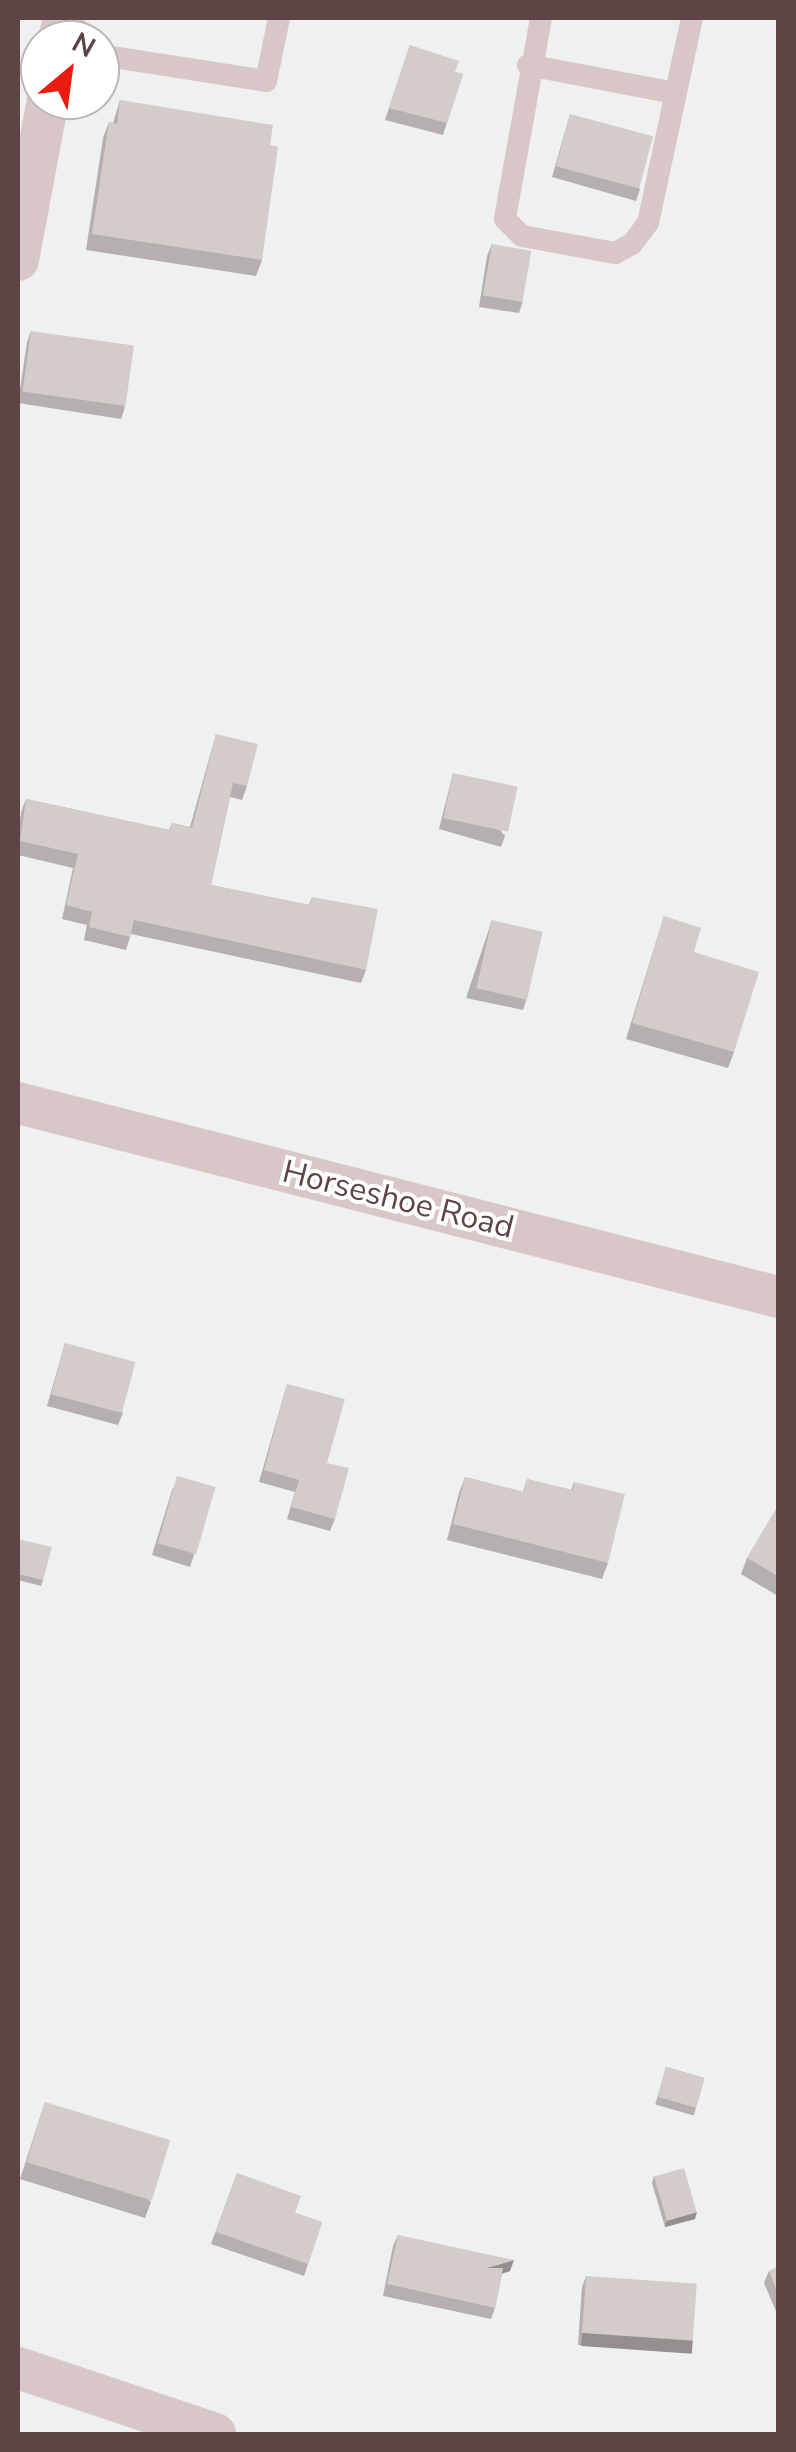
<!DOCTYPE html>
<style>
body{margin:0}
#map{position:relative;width:796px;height:2452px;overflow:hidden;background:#eef1f0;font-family:"Nunito Sans",sans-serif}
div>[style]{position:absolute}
.service>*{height:22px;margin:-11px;padding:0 11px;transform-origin:11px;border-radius:11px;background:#d9c7c8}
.minor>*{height:42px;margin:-21px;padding:0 21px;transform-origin:21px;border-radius:21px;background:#d9c7c8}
.wall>*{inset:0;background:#b5afaf;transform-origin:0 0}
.shaded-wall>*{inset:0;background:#948f8e;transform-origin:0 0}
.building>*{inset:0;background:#d3cccb;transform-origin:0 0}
span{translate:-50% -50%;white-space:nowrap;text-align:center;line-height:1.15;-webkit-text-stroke:8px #fff;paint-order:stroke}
.street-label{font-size:32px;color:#5d4546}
.frame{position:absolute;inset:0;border:20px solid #5d4546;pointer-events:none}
.north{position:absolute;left:20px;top:20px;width:100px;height:100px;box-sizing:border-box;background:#fff;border:2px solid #beb5b5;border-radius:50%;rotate:29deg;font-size:28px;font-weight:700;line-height:40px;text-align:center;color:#5d4546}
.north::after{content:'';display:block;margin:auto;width:35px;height:45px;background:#ea1b0f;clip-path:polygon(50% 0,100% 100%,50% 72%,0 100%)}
</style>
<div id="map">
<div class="service">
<i style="left:541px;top:18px;width:204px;rotate:100.2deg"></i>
<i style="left:505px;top:219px;width:24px;rotate:45deg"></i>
<i style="left:522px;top:236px;width:95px;rotate:10.4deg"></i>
<i style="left:615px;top:253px;width:19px;rotate:-28deg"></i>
<i style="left:632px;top:244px;width:26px;rotate:-53deg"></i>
<i style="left:648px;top:223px;width:210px;rotate:-77.9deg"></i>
<i style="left:100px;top:55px;width:168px;rotate:8.9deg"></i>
<i style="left:266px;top:81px;width:64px;rotate:-78.3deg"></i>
<i style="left:528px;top:65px;width:150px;rotate:10.8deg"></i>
</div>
<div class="minor">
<i style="left:59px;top:40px;width:23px;rotate:-77deg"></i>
<i style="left:18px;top:260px;width:163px;rotate:-79.4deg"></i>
<i style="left:18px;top:1103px;width:784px;rotate:14.32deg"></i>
<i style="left:18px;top:2368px;width:208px;rotate:18.5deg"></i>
</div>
<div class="wall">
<i style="clip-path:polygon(410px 45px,455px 72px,463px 74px,443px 135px,385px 120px)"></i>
<i style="clip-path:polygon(120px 100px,270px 145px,262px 260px,256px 276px,86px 250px,103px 138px,109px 122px,113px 123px)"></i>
<i style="clip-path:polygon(570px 114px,640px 189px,636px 201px,552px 177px)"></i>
<i style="clip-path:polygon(492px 244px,523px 301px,519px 313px,479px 307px,487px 256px)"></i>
<i style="clip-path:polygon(31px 331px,125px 407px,121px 419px,18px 403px,27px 342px)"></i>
<i style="clip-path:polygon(216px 734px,247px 786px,242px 800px,230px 797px,211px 885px,309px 905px,312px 897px,366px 970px,361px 983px,131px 934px,126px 950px,84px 940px,87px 925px,62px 919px,73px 868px,18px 855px,18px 838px,21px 812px,26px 799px,169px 830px,172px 823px,190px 827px)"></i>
<i style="clip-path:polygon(453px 773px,505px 836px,501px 847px,439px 829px)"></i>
<i style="clip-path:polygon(664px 916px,694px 952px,734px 1052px,728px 1068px,626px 1039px)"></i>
<i style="clip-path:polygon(492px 920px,527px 998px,523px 1010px,466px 998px)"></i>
<i style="clip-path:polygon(65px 1343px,123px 1413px,118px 1425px,47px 1406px)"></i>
<i style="clip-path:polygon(287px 1384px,327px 1463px,335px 1519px,330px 1531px,287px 1519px,295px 1492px,259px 1482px)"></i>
<i style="clip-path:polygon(465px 1477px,523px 1492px,527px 1479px,571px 1490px,574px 1482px,608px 1563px,602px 1579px,447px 1540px,459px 1493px)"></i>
<i style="clip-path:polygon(173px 1487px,194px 1555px,190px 1567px,152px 1555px)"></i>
<i style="clip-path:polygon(778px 1506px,778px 1596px,741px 1574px,747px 1558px)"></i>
<i style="clip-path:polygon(18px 1539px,43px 1580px,41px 1586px,18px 1580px)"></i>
<i style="left:666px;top:2067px;width:40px;height:39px;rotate:16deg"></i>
<i style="clip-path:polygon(45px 2102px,151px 2202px,145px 2218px,20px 2179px)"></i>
<i style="clip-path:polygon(237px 2173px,295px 2213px,322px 2222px,304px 2276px,211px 2244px)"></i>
<i style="clip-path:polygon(654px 2176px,695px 2219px,665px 2227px,652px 2183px)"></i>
<i style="clip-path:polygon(398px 2235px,510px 2271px,502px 2274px,495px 2308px,491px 2319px,383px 2296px,393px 2246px)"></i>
<i style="clip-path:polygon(778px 2267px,778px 2316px,764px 2283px,769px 2271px)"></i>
<i style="clip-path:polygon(586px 2276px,693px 2341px,689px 2353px,578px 2345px,582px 2287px)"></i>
</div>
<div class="shaded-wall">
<i style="clip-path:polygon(697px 2212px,695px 2219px,665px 2227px,667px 2221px)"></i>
<i style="clip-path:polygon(514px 2260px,510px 2271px,482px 2279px,486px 2268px)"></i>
<i style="left:582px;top:2333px;width:111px;height:13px;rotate:4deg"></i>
</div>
<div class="building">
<i style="clip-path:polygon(410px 45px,459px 61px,455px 72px,463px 74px,447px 123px,389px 108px)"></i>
<i style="clip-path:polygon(120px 100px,273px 125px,270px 145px,278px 147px,262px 260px,92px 234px,109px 122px,117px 124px)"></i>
<i style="left:570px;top:114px;width:86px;height:54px;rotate:15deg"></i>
<i style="left:492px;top:244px;width:40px;height:52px;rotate:10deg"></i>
<i style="left:31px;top:331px;width:104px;height:61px;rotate:8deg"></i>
<i style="clip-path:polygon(216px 734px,258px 744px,247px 786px,233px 783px,211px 885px,310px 905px,312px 897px,378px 909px,366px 970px,134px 920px,130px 937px,89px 927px,92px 912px,66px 905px,78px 854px,20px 841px,26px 799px,170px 830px,172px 823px,192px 828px)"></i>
<i style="left:453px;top:773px;width:66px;height:46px;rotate:12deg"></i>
<i style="clip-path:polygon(664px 916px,701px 928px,694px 952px,759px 972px,734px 1052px,632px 1023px)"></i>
<i style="left:492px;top:920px;width:52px;height:70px;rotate:13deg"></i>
<i style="left:65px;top:1343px;width:73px;height:53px;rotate:15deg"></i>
<i style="clip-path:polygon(287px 1384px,345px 1399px,327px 1463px,349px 1468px,335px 1519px,291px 1507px,299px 1480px,264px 1470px)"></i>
<i style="left:177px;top:1476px;width:40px;height:70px;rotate:16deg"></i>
<i style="clip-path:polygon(465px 1477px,524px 1492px,527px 1479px,573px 1490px,574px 1482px,625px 1494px,608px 1563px,453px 1524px)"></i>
<i style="clip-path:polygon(778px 1506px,778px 1576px,747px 1558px)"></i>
<i style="clip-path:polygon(18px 1539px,52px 1547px,43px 1580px,18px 1574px)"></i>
<i style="left:666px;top:2067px;width:40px;height:31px;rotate:16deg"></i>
<i style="left:45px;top:2102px;width:131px;height:63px;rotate:17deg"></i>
<i style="left:684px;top:2168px;width:46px;height:31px;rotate:74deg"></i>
<i style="clip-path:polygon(237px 2173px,301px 2196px,295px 2213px,322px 2222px,308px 2264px,216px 2232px)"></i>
<i style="clip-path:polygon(398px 2235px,514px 2260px,486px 2268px,503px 2268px,495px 2308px,387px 2284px)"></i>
<i style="clip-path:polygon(778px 2267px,778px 2294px,769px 2271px)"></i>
<i style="left:586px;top:2276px;width:111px;height:57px;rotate:4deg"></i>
</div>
<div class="street-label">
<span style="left:398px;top:1200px;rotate:14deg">Horseshoe Road</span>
</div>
<div class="frame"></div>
<div class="north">N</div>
</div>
